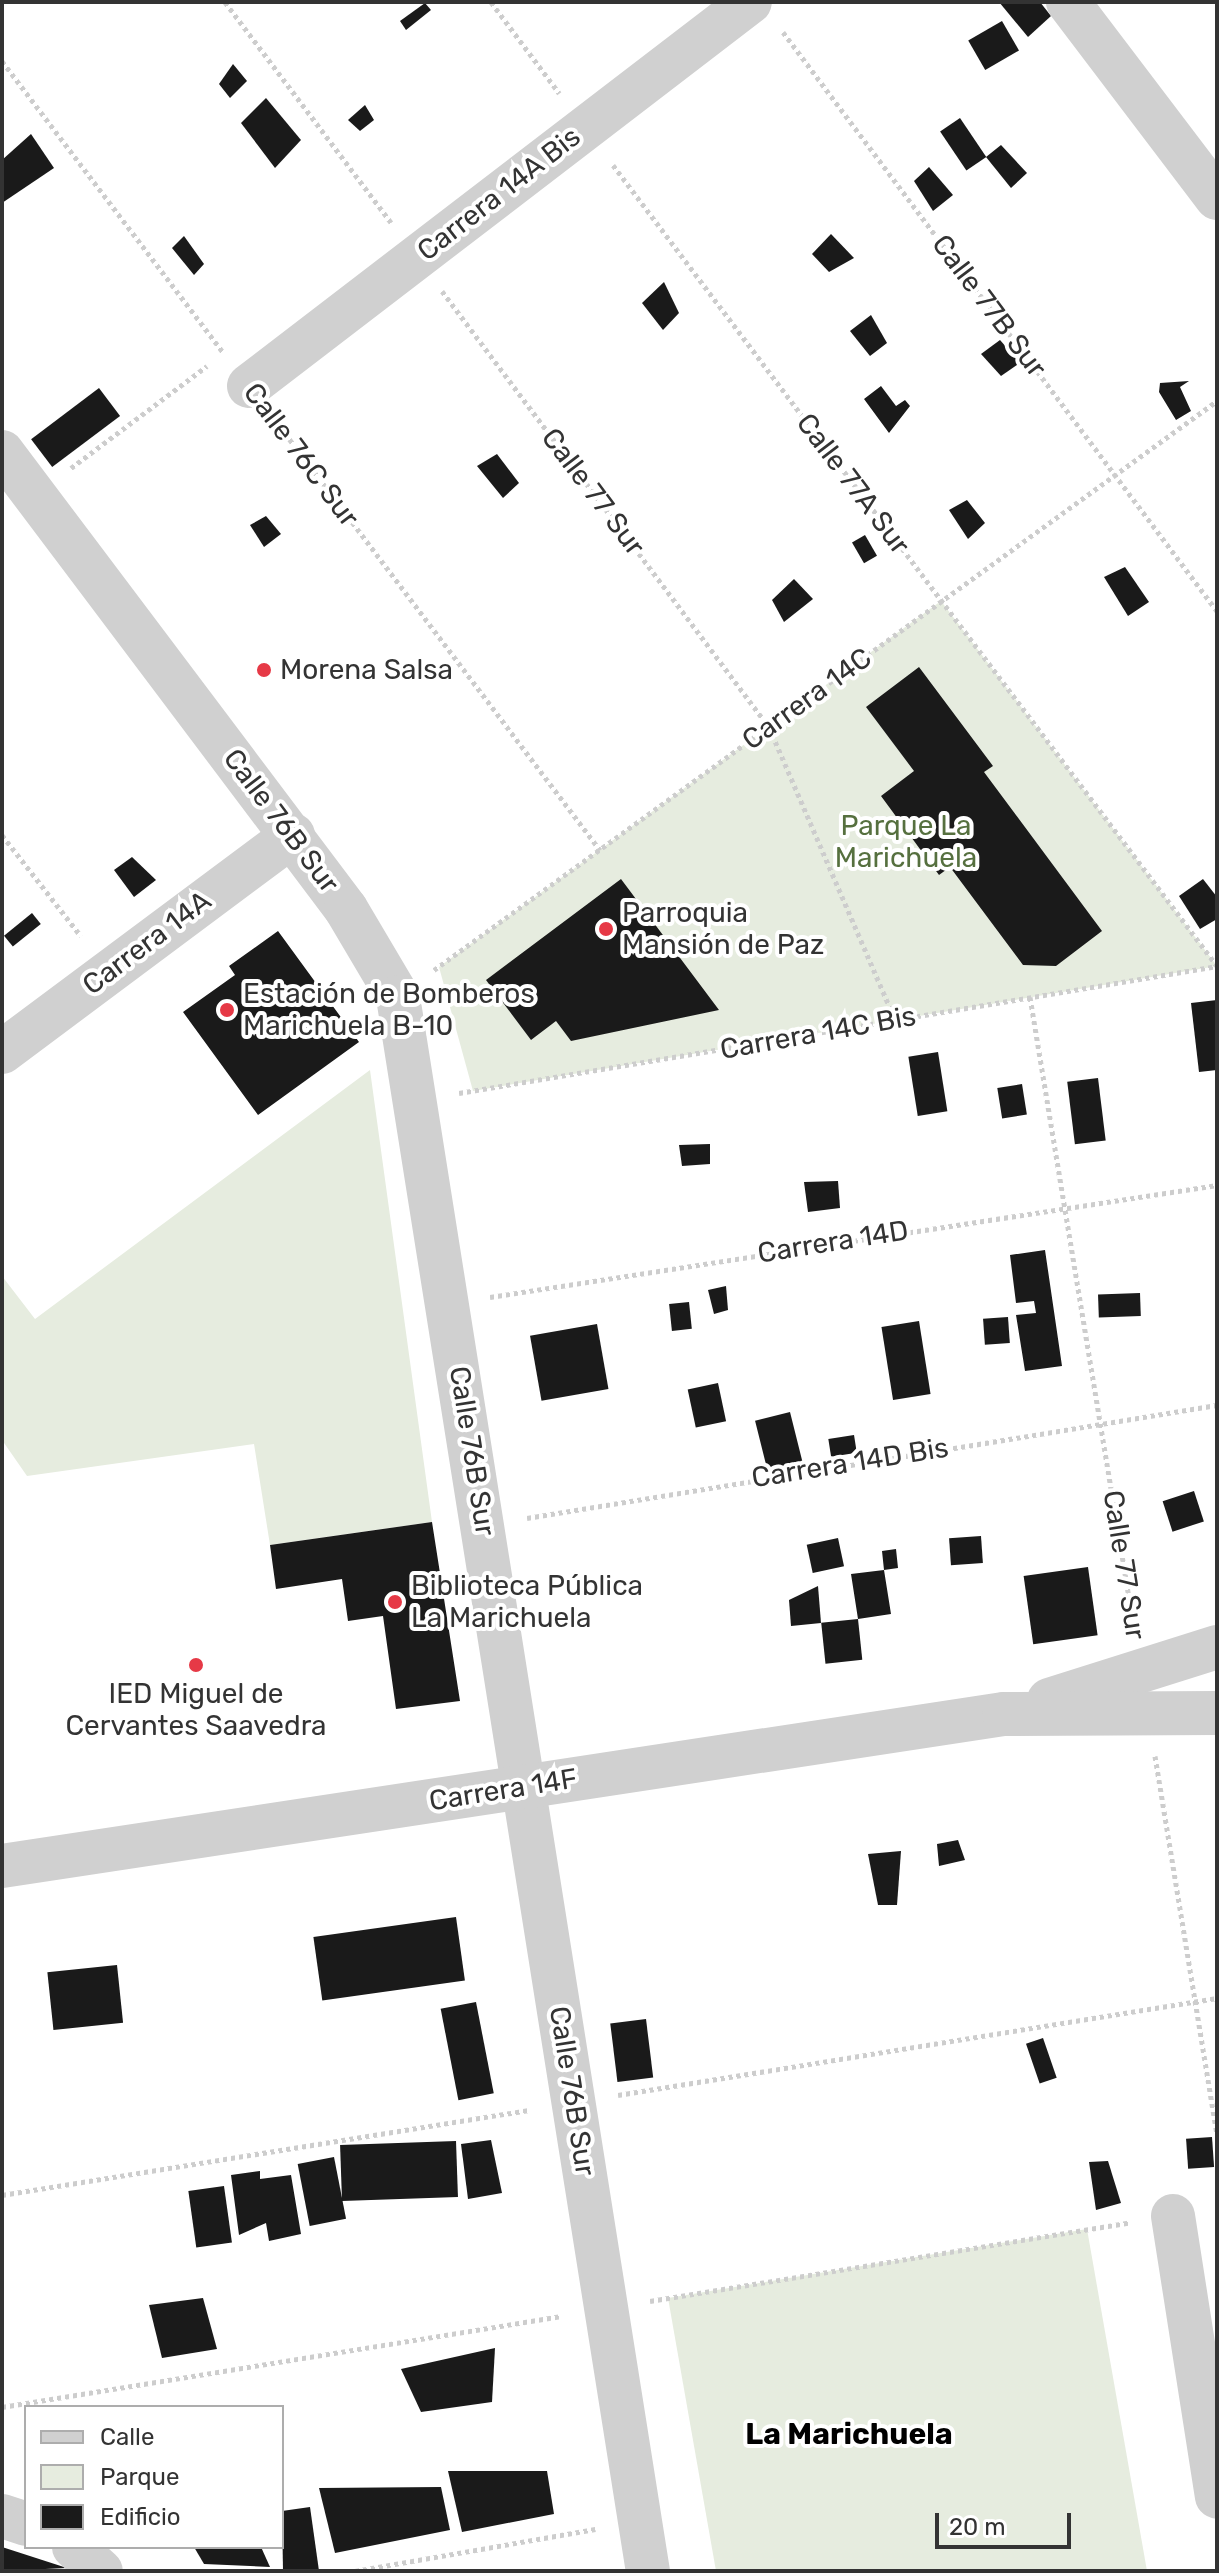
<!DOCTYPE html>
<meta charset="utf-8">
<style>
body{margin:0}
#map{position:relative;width:1219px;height:2573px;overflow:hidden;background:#fff;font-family:Rubik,sans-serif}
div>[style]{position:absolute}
.green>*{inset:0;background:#e6ecdf}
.building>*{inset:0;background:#1a1a1a;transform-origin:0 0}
.path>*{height:5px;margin-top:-2.5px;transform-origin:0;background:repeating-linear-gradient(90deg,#cdcdcd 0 4px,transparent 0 8px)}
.minor>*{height:44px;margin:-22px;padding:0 22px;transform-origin:22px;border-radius:22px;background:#d0d0d0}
.dots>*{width:22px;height:22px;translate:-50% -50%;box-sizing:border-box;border:4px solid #fff;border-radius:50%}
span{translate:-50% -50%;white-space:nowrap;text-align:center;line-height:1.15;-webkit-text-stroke:8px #fff;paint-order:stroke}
.street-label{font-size:28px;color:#333}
.poi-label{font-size:28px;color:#333}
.left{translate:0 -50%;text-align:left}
.park-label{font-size:28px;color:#56703f}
.neighbourhood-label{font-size:30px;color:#000;font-weight:700}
.frame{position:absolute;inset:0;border:4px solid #333;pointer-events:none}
.legend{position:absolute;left:24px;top:2405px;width:260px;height:144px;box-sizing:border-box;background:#fff;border:2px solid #adadad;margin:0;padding:10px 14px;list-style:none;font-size:24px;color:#333}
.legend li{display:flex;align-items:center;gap:16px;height:40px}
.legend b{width:40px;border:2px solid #adadad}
.scale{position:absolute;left:935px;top:2513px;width:136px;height:36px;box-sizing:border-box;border:4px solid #333;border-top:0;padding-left:10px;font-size:24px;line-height:28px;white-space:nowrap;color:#333;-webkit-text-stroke:6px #fff;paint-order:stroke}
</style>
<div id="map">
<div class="green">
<i style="clip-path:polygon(941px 601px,1217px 966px,473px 1091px,439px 967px)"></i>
<i style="clip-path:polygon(370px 1070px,432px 1522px,270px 1545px,254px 1444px,27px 1476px,2px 1440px,2px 1276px,35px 1319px)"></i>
<i style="clip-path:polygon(1087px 2229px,1147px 2571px,716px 2571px,668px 2298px)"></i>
</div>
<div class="building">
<i style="clip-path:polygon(999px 2px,1040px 2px,1051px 16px,1028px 37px)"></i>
<i style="clip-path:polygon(425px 3px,431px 10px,406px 30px,400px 21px)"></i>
<i style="left:1002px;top:21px;width:34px;height:39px;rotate:60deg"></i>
<i style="clip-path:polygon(233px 64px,247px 81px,230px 98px,219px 84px)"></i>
<i style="clip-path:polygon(266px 98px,301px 140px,275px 168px,241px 123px)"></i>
<i style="clip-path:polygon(365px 105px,374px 120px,360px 131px,348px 120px)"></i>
<i style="left:960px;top:118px;width:47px;height:24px;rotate:56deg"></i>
<i style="clip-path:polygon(31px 134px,54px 168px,2px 203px,2px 160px)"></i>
<i style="clip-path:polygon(1001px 145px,1027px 173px,1011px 188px,986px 157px)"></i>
<i style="clip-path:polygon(929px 167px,953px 195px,933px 211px,914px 181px)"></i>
<i style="clip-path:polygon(831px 234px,854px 258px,829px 272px,812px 254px)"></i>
<i style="clip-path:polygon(184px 236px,204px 264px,194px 275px,172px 248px)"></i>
<i style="clip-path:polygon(664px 282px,679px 313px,663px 330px,642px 303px)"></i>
<i style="clip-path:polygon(871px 315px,887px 343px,870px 356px,850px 331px)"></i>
<i style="clip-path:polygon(1000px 340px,1020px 363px,1001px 376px,981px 354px)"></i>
<i style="clip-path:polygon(1189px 381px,1180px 387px,1191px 411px,1176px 420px,1159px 392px,1160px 383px)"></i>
<i style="clip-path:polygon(881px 386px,896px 406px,905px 400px,910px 406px,889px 433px,864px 399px)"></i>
<i style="left:99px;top:388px;width:35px;height:85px;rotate:53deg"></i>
<i style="clip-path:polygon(497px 454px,519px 483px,503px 498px,477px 466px)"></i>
<i style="clip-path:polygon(967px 500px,985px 523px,968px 539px,949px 510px)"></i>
<i style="clip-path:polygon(266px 516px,281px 534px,264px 547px,250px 525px)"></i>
<i style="left:865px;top:535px;width:24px;height:15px;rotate:60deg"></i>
<i style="clip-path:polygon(1125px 567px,1149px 602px,1128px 616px,1104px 577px)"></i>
<i style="clip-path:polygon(794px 579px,813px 599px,784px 622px,772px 600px)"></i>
<i style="clip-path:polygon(919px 667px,993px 766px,984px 772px,1102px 931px,1056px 966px,1023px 965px,950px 867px,939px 875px,881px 796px,914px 771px,866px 707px)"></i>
<i style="clip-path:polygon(132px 857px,156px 880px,134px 897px,114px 870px)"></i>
<i style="clip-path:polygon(621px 879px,719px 1010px,571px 1041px,556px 1021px,531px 1040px,486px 980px)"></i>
<i style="clip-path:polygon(1203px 879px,1217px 897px,1217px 919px,1200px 929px,1179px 896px)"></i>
<i style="left:32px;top:913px;width:14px;height:36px;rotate:51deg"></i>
<i style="clip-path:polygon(278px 931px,359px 1042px,258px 1115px,183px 1012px,235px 975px,229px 966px)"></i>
<i style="clip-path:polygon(1217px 1000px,1217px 1070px,1199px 1072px,1191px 1003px)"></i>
<i style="left:938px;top:1052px;width:60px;height:30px;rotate:81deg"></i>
<i style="left:1098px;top:1078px;width:63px;height:31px;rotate:83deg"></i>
<i style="left:1022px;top:1084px;width:31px;height:25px;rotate:81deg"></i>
<i style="clip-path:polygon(710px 1144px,710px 1164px,682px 1166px,679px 1145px)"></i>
<i style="clip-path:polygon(838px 1181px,840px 1208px,808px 1212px,804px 1182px)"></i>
<i style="clip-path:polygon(1045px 1250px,1062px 1366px,1025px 1371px,1016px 1315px,1036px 1313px,1034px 1301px,1016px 1303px,1010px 1255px)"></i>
<i style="clip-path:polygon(726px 1286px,728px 1310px,714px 1314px,708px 1290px)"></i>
<i style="left:1140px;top:1293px;width:23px;height:42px;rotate:88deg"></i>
<i style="left:689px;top:1302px;width:27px;height:20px;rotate:84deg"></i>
<i style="left:1008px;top:1317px;width:26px;height:25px;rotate:86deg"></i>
<i style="left:919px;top:1321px;width:74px;height:38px;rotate:81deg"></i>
<i style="left:597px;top:1324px;width:66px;height:68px;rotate:80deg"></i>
<i style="left:718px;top:1383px;width:39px;height:31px;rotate:78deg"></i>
<i style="left:790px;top:1412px;width:57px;height:36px;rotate:76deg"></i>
<i style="left:854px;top:1435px;width:18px;height:26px;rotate:81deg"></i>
<i style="left:1194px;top:1491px;width:32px;height:33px;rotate:72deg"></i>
<i style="clip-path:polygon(432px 1522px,460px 1701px,396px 1709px,383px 1616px,348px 1621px,342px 1579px,276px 1589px,270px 1545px)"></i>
<i style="left:981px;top:1536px;width:27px;height:32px;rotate:86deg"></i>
<i style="left:838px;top:1538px;width:29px;height:32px;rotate:78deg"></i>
<i style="clip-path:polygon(896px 1549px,898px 1568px,884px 1570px,891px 1614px,858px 1619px,851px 1574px,884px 1570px,882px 1551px)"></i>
<i style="left:1088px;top:1567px;width:69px;height:65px;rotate:82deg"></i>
<i style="clip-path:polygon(818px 1586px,821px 1623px,791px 1626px,789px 1600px)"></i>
<i style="left:858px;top:1619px;width:41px;height:37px;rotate:84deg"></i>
<i style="clip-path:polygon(958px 1840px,965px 1860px,939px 1866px,937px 1844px)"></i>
<i style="clip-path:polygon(901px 1851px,897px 1905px,878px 1905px,868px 1854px)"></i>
<i style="left:456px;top:1917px;width:64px;height:144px;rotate:82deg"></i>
<i style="left:117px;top:1965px;width:58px;height:70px;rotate:84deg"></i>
<i style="left:476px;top:2002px;width:93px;height:36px;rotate:79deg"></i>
<i style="left:646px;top:2019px;width:59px;height:36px;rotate:83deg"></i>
<i style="left:1043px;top:2038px;width:42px;height:18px;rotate:71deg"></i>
<i style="left:1212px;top:2137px;width:30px;height:26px;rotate:86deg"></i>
<i style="clip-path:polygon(491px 2140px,502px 2193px,468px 2199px,461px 2144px)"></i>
<i style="left:456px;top:2141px;width:56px;height:116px;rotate:88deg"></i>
<i style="left:334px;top:2157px;width:63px;height:37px;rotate:79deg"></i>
<i style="clip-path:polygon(1108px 2161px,1121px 2203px,1096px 2210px,1089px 2162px)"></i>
<i style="clip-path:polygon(260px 2171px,260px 2179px,291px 2175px,301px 2234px,269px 2241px,266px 2223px,239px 2235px,231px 2175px)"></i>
<i style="left:224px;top:2186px;width:57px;height:36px;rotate:82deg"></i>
<i style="clip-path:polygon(203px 2298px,217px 2349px,162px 2358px,149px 2305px)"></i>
<i style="clip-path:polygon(495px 2348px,492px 2402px,421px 2412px,401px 2369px)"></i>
<i style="clip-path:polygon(448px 2471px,547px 2471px,554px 2514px,462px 2532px)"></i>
<i style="clip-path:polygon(441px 2487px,450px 2530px,335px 2553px,319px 2488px)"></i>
<i style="clip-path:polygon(310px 2507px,319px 2571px,283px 2571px,282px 2511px)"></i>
<i style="clip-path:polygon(2px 2547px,67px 2568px,2px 2571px)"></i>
<i style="clip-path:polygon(194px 2547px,261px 2547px,270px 2567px,204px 2564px)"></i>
</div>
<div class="path">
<i style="left:225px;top:2px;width:276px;rotate:53deg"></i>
<i style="left:491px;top:2px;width:114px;rotate:53.2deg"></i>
<i style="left:783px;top:32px;width:724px;rotate:53.15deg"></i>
<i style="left:2px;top:61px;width:365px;rotate:52.8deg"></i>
<i style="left:613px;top:165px;width:1003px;rotate:52.98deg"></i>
<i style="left:442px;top:291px;width:545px;rotate:53.13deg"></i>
<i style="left:769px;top:727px;width:318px;rotate:66.7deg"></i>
<i style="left:275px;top:420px;width:539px;rotate:52.92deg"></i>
<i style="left:71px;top:468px;width:170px;rotate:-36.9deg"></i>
<i style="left:2px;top:835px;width:128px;rotate:52deg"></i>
<i style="left:434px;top:970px;width:968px;rotate:-36.01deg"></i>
<i style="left:1030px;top:997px;width:640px;rotate:80.64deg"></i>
<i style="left:459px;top:1093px;width:769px;rotate:-9.51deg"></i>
<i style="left:490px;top:1297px;width:736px;rotate:-8.76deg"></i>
<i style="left:527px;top:1518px;width:699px;rotate:-9.3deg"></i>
<i style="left:1155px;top:1756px;width:383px;rotate:80.7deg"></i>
<i style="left:618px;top:2095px;width:607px;rotate:-9.2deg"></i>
<i style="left:2px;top:2195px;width:534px;rotate:-9.16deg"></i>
<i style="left:650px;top:2301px;width:486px;rotate:-9.3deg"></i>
<i style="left:2px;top:2407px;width:567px;rotate:-9.23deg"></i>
<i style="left:355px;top:2571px;width:244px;rotate:-9.9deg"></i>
</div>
<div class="minor">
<i style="left:1068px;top:2px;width:246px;rotate:52.8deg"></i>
<i style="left:249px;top:386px;width:631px;rotate:-37.47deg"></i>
<i style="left:2px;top:452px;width:572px;rotate:53.03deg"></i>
<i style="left:346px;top:909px;width:102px;rotate:59.4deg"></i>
<i style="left:398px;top:997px;width:1594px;rotate:80.98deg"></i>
<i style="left:2px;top:1052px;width:363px;rotate:-36.7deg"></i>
<i style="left:1049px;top:1700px;width:176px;rotate:-17.5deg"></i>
<i style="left:2px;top:1866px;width:1013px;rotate:-8.63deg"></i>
<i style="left:1004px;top:1714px;width:213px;rotate:-0.3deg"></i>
<i style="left:1173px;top:2216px;width:284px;rotate:81.1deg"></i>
<i style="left:2px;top:2516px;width:25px;rotate:18deg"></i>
<i style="left:74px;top:2547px;width:36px;rotate:42deg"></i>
</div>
<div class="dots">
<i style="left:264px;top:670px;background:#e63946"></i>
<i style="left:606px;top:929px;background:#e63946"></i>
<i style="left:227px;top:1010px;background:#e63946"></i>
<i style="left:395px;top:1602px;background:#e63946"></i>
<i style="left:196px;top:1665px;background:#e63946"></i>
</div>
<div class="street-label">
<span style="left:499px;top:194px;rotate:-38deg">Carrera 14A Bis</span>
<span style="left:989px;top:306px;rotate:53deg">Calle 77B Sur</span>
<span style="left:301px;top:455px;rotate:53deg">Calle 76C Sur</span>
<span style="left:853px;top:484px;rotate:53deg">Calle 77A Sur</span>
<span style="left:593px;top:492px;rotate:53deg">Calle 77 Sur</span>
<span style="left:807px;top:699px;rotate:-36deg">Carrera 14C</span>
<span style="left:281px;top:821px;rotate:53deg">Calle 76B Sur</span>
<span style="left:147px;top:943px;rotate:-37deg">Carrera 14A</span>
<span style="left:818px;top:1033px;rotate:-10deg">Carrera 14C Bis</span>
<span style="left:833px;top:1242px;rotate:-9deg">Carrera 14D</span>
<span style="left:472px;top:1451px;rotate:81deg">Calle 76B Sur</span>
<span style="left:850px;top:1463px;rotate:-9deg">Carrera 14D Bis</span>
<span style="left:1124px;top:1565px;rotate:81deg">Calle 77 Sur</span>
<span style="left:503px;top:1790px;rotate:-9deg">Carrera 14F</span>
<span style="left:572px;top:2091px;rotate:81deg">Calle 76B Sur</span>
</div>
<div class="poi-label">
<span class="left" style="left:280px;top:670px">Morena Salsa</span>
<span class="left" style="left:622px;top:929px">Parroquia<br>Mansión de Paz</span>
<span class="left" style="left:243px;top:1010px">Estación de Bomberos<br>Marichuela B-10</span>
<span class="left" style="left:411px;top:1602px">Biblioteca Pública<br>La Marichuela</span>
<span style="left:196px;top:1710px">IED Miguel de<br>Cervantes Saavedra</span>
</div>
<div class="park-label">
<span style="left:906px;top:842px">Parque La<br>Marichuela</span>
</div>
<div class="neighbourhood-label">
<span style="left:849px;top:2434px">La Marichuela</span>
</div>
<div class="frame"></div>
<ul class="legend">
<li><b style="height:10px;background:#d0d0d0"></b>Calle</li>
<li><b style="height:22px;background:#e6ecdf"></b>Parque</li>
<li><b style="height:22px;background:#1a1a1a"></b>Edificio</li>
</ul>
<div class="scale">20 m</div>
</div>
